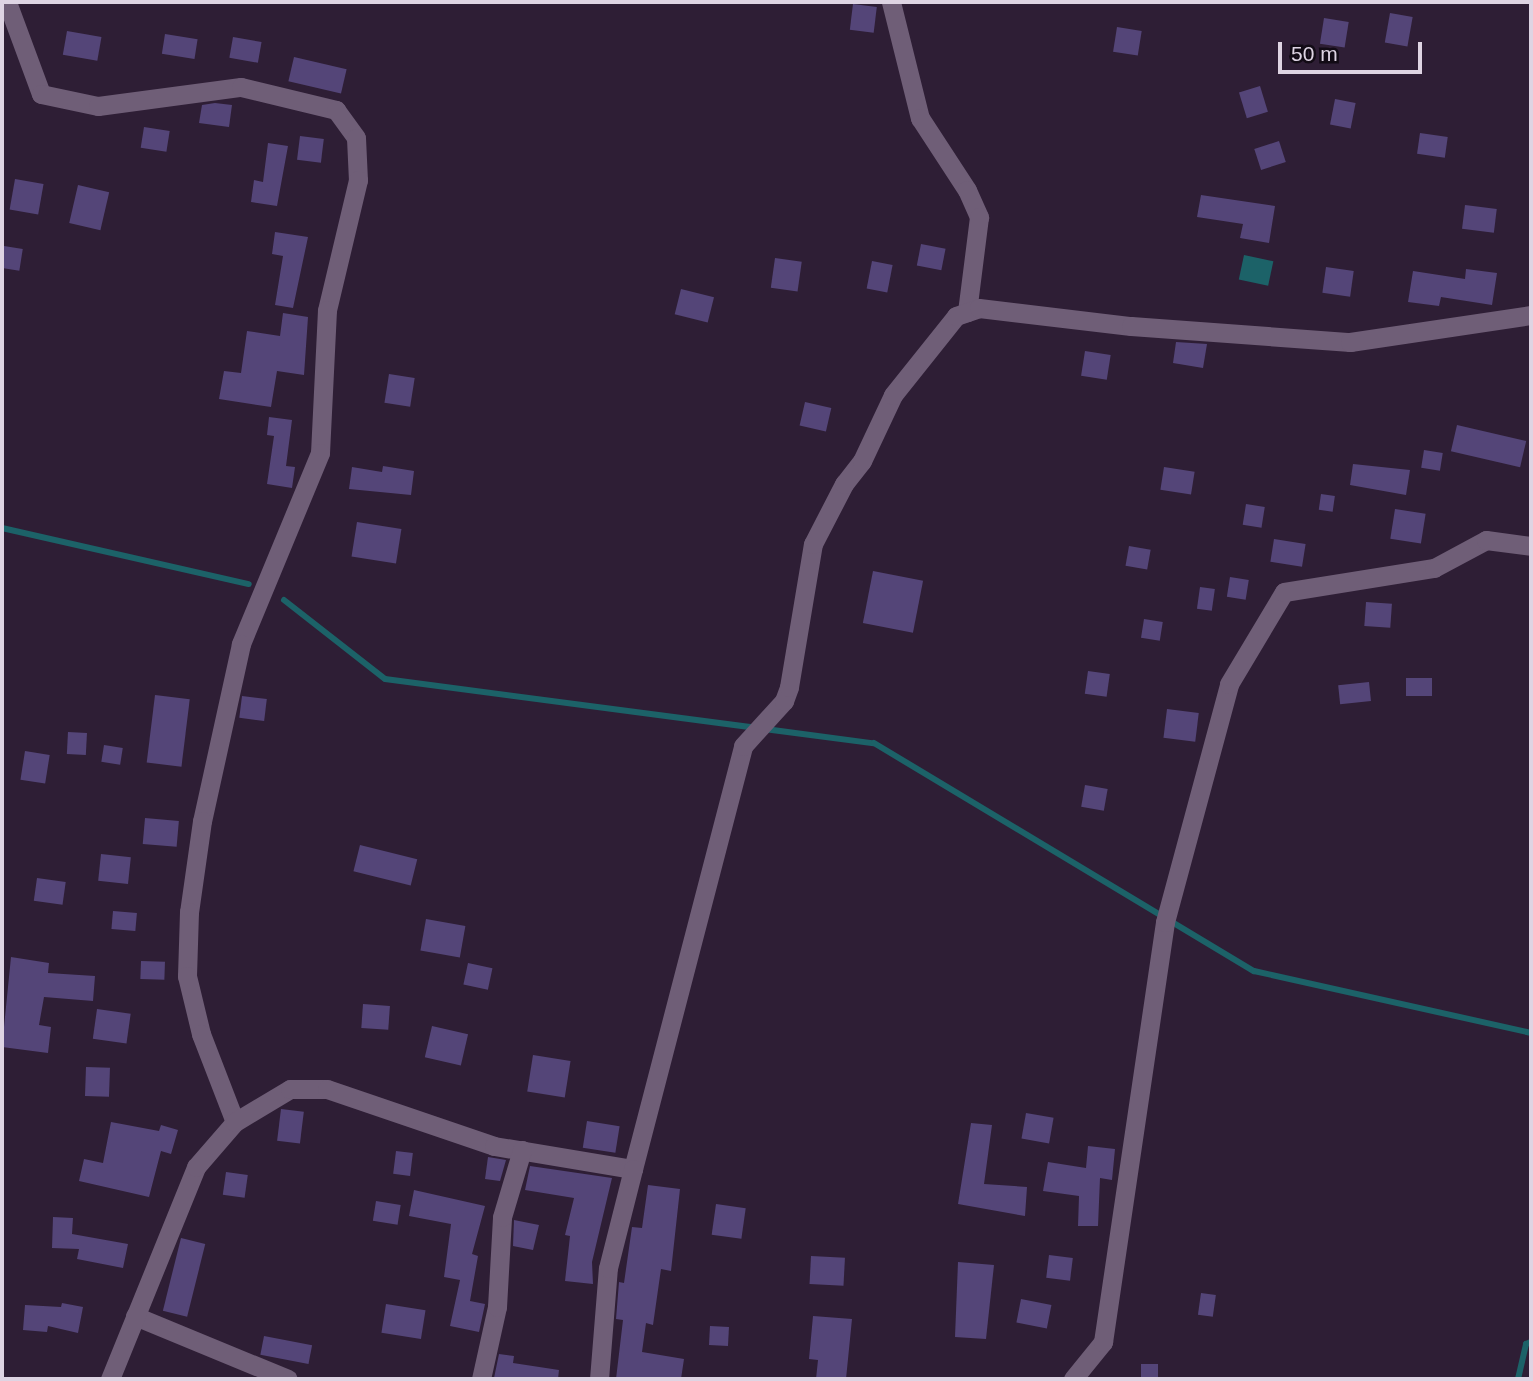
<!DOCTYPE html>
<style>
body{margin:0}
#map{position:relative;width:1533px;height:1381px;overflow:hidden;background:#2e1e35;font-family:Helvetica,sans-serif}
div>[style]{position:absolute}
.water>*{inset:0;background:#1c6268;transform-origin:0 0}
.stream>*{height:6px;margin:-3px;padding:0 3px;transform-origin:3px;border-radius:3px;background:#1c6268}
.building>*{inset:0;background:#544578;transform-origin:0 0}
.minor>*{height:19px;margin:-9.5px;padding:0 9.5px;transform-origin:9.5px;border-radius:9.5px;background:#6f5e77}
span{translate:-50% -50%;white-space:nowrap;text-align:center;line-height:1.15;-webkit-text-stroke:5px #120b15;paint-order:stroke}
.frame{position:absolute;inset:0;border:4px solid #ded4e3;pointer-events:none}
.scale{position:absolute;left:1278px;top:42px;width:144px;height:32px;box-sizing:border-box;border:4px solid #ded4e3;border-top:0;padding-left:9px;font-size:21px;line-height:24px;white-space:nowrap;color:#ded4e3;-webkit-text-stroke:5px #120b15;paint-order:stroke}
</style>
<div id="map">
<div class="water">
<i style="left:1244px;top:255px;width:30px;height:25px;rotate:12deg"></i>
</div>
<div class="stream">
<i style="left:2px;top:528px;width:253px;rotate:12.8deg"></i>
<i style="left:284px;top:600px;width:128px;rotate:38deg"></i>
<i style="left:385px;top:679px;width:493px;rotate:7.5deg"></i>
<i style="left:874px;top:743px;width:443px;rotate:31deg"></i>
<i style="left:1254px;top:971px;width:284px;rotate:12.6deg"></i>
<i style="left:1518px;top:1379px;width:36px;rotate:-77deg"></i>
<i style="left:1526px;top:1344px;width:5px;rotate:-22deg"></i>
</div>
<div class="building">
<i style="left:853px;top:4px;width:24px;height:26px;rotate:7deg"></i>
<i style="left:1390px;top:13px;width:23px;height:30px;rotate:10deg"></i>
<i style="left:1324px;top:18px;width:25px;height:26px;rotate:9deg"></i>
<i style="left:1117px;top:27px;width:25px;height:25px;rotate:9deg"></i>
<i style="left:67px;top:31px;width:35px;height:24px;rotate:10deg"></i>
<i style="left:165px;top:34px;width:33px;height:20px;rotate:9deg"></i>
<i style="left:233px;top:37px;width:29px;height:21px;rotate:10deg"></i>
<i style="left:294px;top:57px;width:54px;height:25px;rotate:13deg"></i>
<i style="left:1260px;top:86px;width:27px;height:22px;rotate:73deg"></i>
<i style="left:1335px;top:99px;width:21px;height:26px;rotate:11deg"></i>
<i style="clip-path:polygon(215px 103px,232px 105px,229px 127px,199px 123px,202px 105px)"></i>
<i style="left:144px;top:127px;width:26px;height:21px;rotate:9deg"></i>
<i style="left:1420px;top:133px;width:28px;height:21px;rotate:8deg"></i>
<i style="left:300px;top:136px;width:24px;height:24px;rotate:7deg"></i>
<i style="left:1279px;top:141px;width:22px;height:26px;rotate:72deg"></i>
<i style="clip-path:polygon(268px 143px,288px 146px,277px 206px,251px 202px,254px 180px,263px 182px)"></i>
<i style="left:15px;top:179px;width:29px;height:31px;rotate:10deg"></i>
<i style="left:78px;top:185px;width:32px;height:39px;rotate:13deg"></i>
<i style="clip-path:polygon(1201px 195px,1275px 206px,1269px 243px,1240px 238px,1243px 224px,1197px 217px)"></i>
<i style="left:1465px;top:205px;width:32px;height:24px;rotate:7deg"></i>
<i style="clip-path:polygon(275px 232px,308px 237px,293px 308px,275px 305px,283px 256px,272px 254px)"></i>
<i style="left:921px;top:244px;width:25px;height:22px;rotate:11deg"></i>
<i style="left:4px;top:246px;width:19px;height:22px;rotate:9deg"></i>
<i style="left:775px;top:258px;width:27px;height:30px;rotate:8deg"></i>
<i style="left:872px;top:261px;width:21px;height:28px;rotate:11deg"></i>
<i style="left:1326px;top:267px;width:28px;height:26px;rotate:8deg"></i>
<i style="clip-path:polygon(1466px 269px,1497px 273px,1492px 305px,1441px 297px,1439px 306px,1408px 302px,1413px 271px,1465px 279px)"></i>
<i style="left:681px;top:289px;width:34px;height:26px;rotate:14deg"></i>
<i style="clip-path:polygon(283px 313px,308px 317px,304px 375px,277px 371px,271px 407px,219px 399px,224px 371px,241px 373px,247px 331px,280px 336px)"></i>
<i style="clip-path:polygon(1176px 342px,1207px 344px,1203px 368px,1173px 363px)"></i>
<i style="left:1085px;top:351px;width:26px;height:25px;rotate:9deg"></i>
<i style="left:389px;top:374px;width:26px;height:29px;rotate:9deg"></i>
<i style="left:805px;top:402px;width:27px;height:24px;rotate:13deg"></i>
<i style="clip-path:polygon(269px 417px,292px 420px,286px 466px,295px 467px,292px 488px,267px 484px,274px 436px,267px 435px)"></i>
<i style="left:1457px;top:425px;width:71px;height:27px;rotate:13deg"></i>
<i style="left:1424px;top:450px;width:19px;height:18px;rotate:9deg"></i>
<i style="clip-path:polygon(1353px 464px,1410px 470px,1406px 495px,1350px 485px)"></i>
<i style="clip-path:polygon(383px 466px,414px 471px,411px 495px,349px 489px,352px 467px,382px 472px)"></i>
<i style="left:1164px;top:467px;width:31px;height:23px;rotate:9deg"></i>
<i style="left:1321px;top:494px;width:14px;height:16px;rotate:8deg"></i>
<i style="left:1246px;top:504px;width:19px;height:21px;rotate:9deg"></i>
<i style="left:1395px;top:509px;width:31px;height:30px;rotate:9deg"></i>
<i style="left:357px;top:522px;width:45px;height:35px;rotate:9deg"></i>
<i style="left:1274px;top:539px;width:32px;height:23px;rotate:9deg"></i>
<i style="left:1129px;top:546px;width:22px;height:20px;rotate:10deg"></i>
<i style="left:873px;top:571px;width:51px;height:53px;rotate:11deg"></i>
<i style="left:1230px;top:577px;width:19px;height:20px;rotate:9deg"></i>
<i style="left:1200px;top:587px;width:15px;height:22px;rotate:8deg"></i>
<i style="left:1366px;top:602px;width:26px;height:24px;rotate:4deg"></i>
<i style="left:1144px;top:619px;width:19px;height:19px;rotate:9deg"></i>
<i style="left:1088px;top:671px;width:22px;height:23px;rotate:8deg"></i>
<i style="left:1406px;top:678px;width:26px;height:18px"></i>
<i style="left:1369px;top:682px;width:19px;height:31px;rotate:84deg"></i>
<i style="left:155px;top:695px;width:35px;height:68px;rotate:7deg"></i>
<i style="left:242px;top:696px;width:25px;height:22px;rotate:7deg"></i>
<i style="left:1167px;top:709px;width:32px;height:29px;rotate:7deg"></i>
<i style="left:68px;top:732px;width:19px;height:22px;rotate:3deg"></i>
<i style="left:104px;top:745px;width:19px;height:17px;rotate:9deg"></i>
<i style="left:25px;top:751px;width:25px;height:29px;rotate:9deg"></i>
<i style="left:1085px;top:785px;width:23px;height:22px;rotate:10deg"></i>
<i style="left:145px;top:818px;width:34px;height:26px;rotate:5deg"></i>
<i style="left:360px;top:845px;width:59px;height:27px;rotate:14deg"></i>
<i style="left:101px;top:854px;width:30px;height:27px;rotate:6deg"></i>
<i style="left:37px;top:878px;width:29px;height:23px;rotate:8deg"></i>
<i style="left:113px;top:911px;width:24px;height:18px;rotate:5deg"></i>
<i style="left:426px;top:919px;width:40px;height:32px;rotate:10deg"></i>
<i style="clip-path:polygon(11px 957px,49px 963px,48px 973px,95px 976px,93px 1001px,44px 997px,39px 1025px,51px 1027px,48px 1053px,2px 1047px)"></i>
<i style="left:141px;top:961px;width:24px;height:18px;rotate:2deg"></i>
<i style="left:468px;top:963px;width:25px;height:22px;rotate:12deg"></i>
<i style="left:363px;top:1004px;width:27px;height:24px;rotate:4deg"></i>
<i style="left:97px;top:1009px;width:34px;height:30px;rotate:8deg"></i>
<i style="left:432px;top:1026px;width:37px;height:32px;rotate:13deg"></i>
<i style="left:533px;top:1055px;width:38px;height:37px;rotate:9deg"></i>
<i style="left:86px;top:1067px;width:24px;height:29px;rotate:2deg"></i>
<i style="left:281px;top:1109px;width:23px;height:32px;rotate:7deg"></i>
<i style="left:1026px;top:1113px;width:28px;height:26px;rotate:10deg"></i>
<i style="left:587px;top:1121px;width:33px;height:27px;rotate:9deg"></i>
<i style="clip-path:polygon(111px 1122px,159px 1131px,161px 1125px,178px 1130px,171px 1154px,161px 1151px,149px 1197px,79px 1181px,84px 1159px,103px 1163px)"></i>
<i style="clip-path:polygon(971px 1123px,992px 1125px,984px 1184px,1027px 1187px,1025px 1216px,958px 1204px)"></i>
<i style="clip-path:polygon(1088px 1146px,1115px 1149px,1112px 1180px,1100px 1178px,1098px 1226px,1078px 1226px,1079px 1196px,1043px 1191px,1048px 1162px,1086px 1168px)"></i>
<i style="left:396px;top:1151px;width:17px;height:23px;rotate:7deg"></i>
<i style="clip-path:polygon(488px 1157px,506px 1160px,500px 1181px,485px 1179px)"></i>
<i style="clip-path:polygon(530px 1166px,612px 1178px,592px 1262px,593px 1284px,565px 1281px,570px 1236px,565px 1235px,574px 1198px,525px 1190px)"></i>
<i style="left:226px;top:1172px;width:22px;height:23px;rotate:8deg"></i>
<i style="clip-path:polygon(648px 1185px,680px 1189px,671px 1271px,661px 1269px,653px 1325px,646px 1323px,642px 1352px,684px 1359px,681px 1379px,616px 1379px,623px 1320px,616px 1319px,619px 1282px,624px 1283px,632px 1227px,642px 1228px)"></i>
<i style="clip-path:polygon(414px 1190px,485px 1206px,472px 1254px,478px 1256px,470px 1301px,485px 1304px,479px 1332px,450px 1326px,460px 1280px,444px 1277px,451px 1224px,409px 1216px)"></i>
<i style="left:376px;top:1201px;width:25px;height:20px;rotate:9deg"></i>
<i style="left:716px;top:1204px;width:30px;height:31px;rotate:8deg"></i>
<i style="clip-path:polygon(53px 1217px,73px 1218px,72px 1234px,128px 1244px,123px 1268px,77px 1259px,79px 1249px,52px 1248px)"></i>
<i style="clip-path:polygon(514px 1220px,539px 1225px,533px 1250px,513px 1246px)"></i>
<i style="left:181px;top:1238px;width:25px;height:75px;rotate:14deg"></i>
<i style="left:1049px;top:1255px;width:24px;height:23px;rotate:7deg"></i>
<i style="left:811px;top:1256px;width:34px;height:28px;rotate:3deg"></i>
<i style="clip-path:polygon(958px 1262px,994px 1265px,986px 1339px,955px 1337px)"></i>
<i style="left:1201px;top:1293px;width:15px;height:22px;rotate:8deg"></i>
<i style="left:1021px;top:1299px;width:31px;height:24px;rotate:11deg"></i>
<i style="clip-path:polygon(62px 1303px,83px 1307px,78px 1333px,48px 1326px,47px 1332px,23px 1330px,25px 1305px,61px 1307px)"></i>
<i style="left:386px;top:1304px;width:40px;height:29px;rotate:9deg"></i>
<i style="clip-path:polygon(813px 1316px,852px 1319px,846px 1379px,816px 1379px,818px 1360px,809px 1359px)"></i>
<i style="left:710px;top:1326px;width:19px;height:19px;rotate:3deg"></i>
<i style="left:264px;top:1336px;width:49px;height:19px;rotate:11deg"></i>
<i style="clip-path:polygon(499px 1354px,514px 1356px,513px 1363px,559px 1370px,558px 1379px,494px 1378px)"></i>
<i style="left:1141px;top:1364px;width:17px;height:15px"></i>
</div>
<div class="minor">
<i style="left:7px;top:2px;width:98px;rotate:69.7deg"></i>
<i style="left:41px;top:94px;width:58px;rotate:11.9deg"></i>
<i style="left:98px;top:106px;width:144px;rotate:-7.6deg"></i>
<i style="left:241px;top:87px;width:98px;rotate:13.6deg"></i>
<i style="left:336px;top:110px;width:34px;rotate:54deg"></i>
<i style="left:356px;top:138px;width:42px;rotate:87.3deg"></i>
<i style="left:358px;top:180px;width:134px;rotate:103.4deg"></i>
<i style="left:327px;top:310px;width:143px;rotate:92.8deg"></i>
<i style="left:320px;top:453px;width:207px;rotate:112.5deg"></i>
<i style="left:241px;top:644px;width:181px;rotate:102.4deg"></i>
<i style="left:202px;top:821px;width:92px;rotate:98.1deg"></i>
<i style="left:189px;top:912px;width:64px;rotate:91.8deg"></i>
<i style="left:187px;top:976px;width:60px;rotate:76.4deg"></i>
<i style="left:201px;top:1034px;width:94px;rotate:68.9deg"></i>
<i style="left:891px;top:2px;width:120px;rotate:76deg"></i>
<i style="left:920px;top:118px;width:86px;rotate:56.9deg"></i>
<i style="left:967px;top:190px;width:30px;rotate:66deg"></i>
<i style="left:979px;top:217px;width:96px;rotate:97.2deg"></i>
<i style="left:135px;top:1316px;width:165px;rotate:22.4deg"></i>
<i style="left:110px;top:1379px;width:229px;rotate:-67.9deg"></i>
<i style="left:196px;top:1167px;width:60px;rotate:-49.1deg"></i>
<i style="left:235px;top:1122px;width:64px;rotate:-31deg"></i>
<i style="left:290px;top:1089px;width:37px"></i>
<i style="left:327px;top:1089px;width:176px;rotate:18.8deg"></i>
<i style="left:494px;top:1146px;width:141px;rotate:9.4deg"></i>
<i style="left:633px;top:1169px;width:437px;rotate:-75.4deg"></i>
<i style="left:743px;top:746px;width:61px;rotate:-47.7deg"></i>
<i style="left:784px;top:701px;width:15px;rotate:-70deg"></i>
<i style="left:789px;top:687px;width:145px;rotate:-80.5deg"></i>
<i style="left:813px;top:544px;width:68px;rotate:-62.7deg"></i>
<i style="left:844px;top:484px;width:29px;rotate:-52deg"></i>
<i style="left:862px;top:461px;width:73px;rotate:-64.8deg"></i>
<i style="left:893px;top:395px;width:101px;rotate:-51.4deg"></i>
<i style="left:956px;top:316px;width:24px;rotate:-19deg"></i>
<i style="left:979px;top:308px;width:153px;rotate:6.8deg"></i>
<i style="left:1131px;top:326px;width:220px;rotate:4.2deg"></i>
<i style="left:1350px;top:342px;width:183px;rotate:-8.5deg"></i>
<i style="left:481px;top:1379px;width:74px;rotate:-77.5deg"></i>
<i style="left:497px;top:1307px;width:90px;rotate:-86.8deg"></i>
<i style="left:502px;top:1217px;width:70px;rotate:-73.4deg"></i>
<i style="left:599px;top:1379px;width:111px;rotate:-85.4deg"></i>
<i style="left:608px;top:1268px;width:102px;rotate:-75.8deg"></i>
<i style="left:1073px;top:1379px;width:48px;rotate:-51deg"></i>
<i style="left:1103px;top:1342px;width:425px;rotate:-81.6deg"></i>
<i style="left:1165px;top:922px;width:246px;rotate:-74.9deg"></i>
<i style="left:1229px;top:684px;width:107px;rotate:-59.1deg"></i>
<i style="left:1284px;top:592px;width:152px;rotate:-9.1deg"></i>
<i style="left:1434px;top:568px;width:59px;rotate:-28.3deg"></i>
<i style="left:1486px;top:540px;width:45px;rotate:7.6deg"></i>
</div>
<div class="frame"></div>
<div class="scale">50 m</div>
</div>
